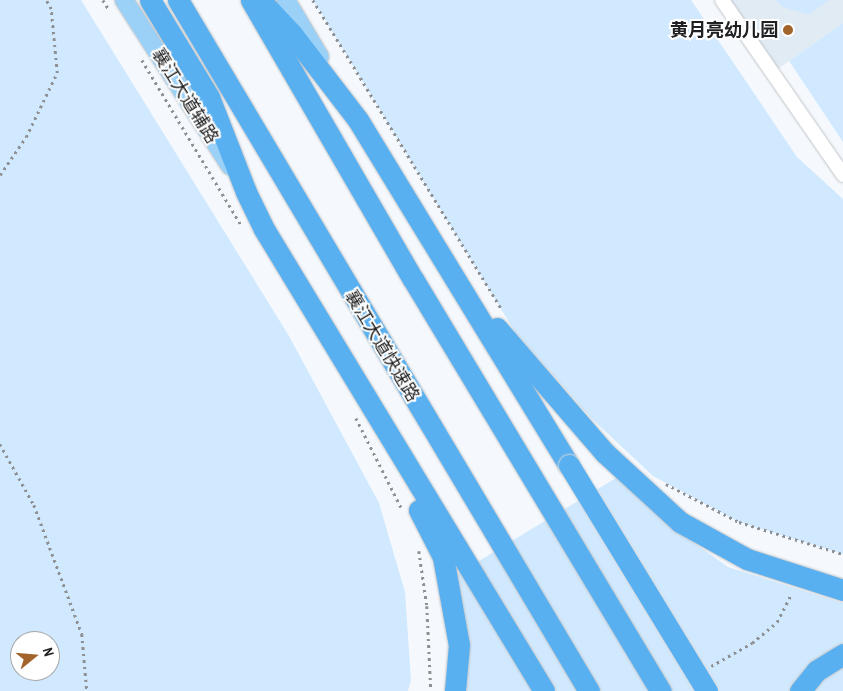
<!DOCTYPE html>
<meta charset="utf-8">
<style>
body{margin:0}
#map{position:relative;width:843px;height:691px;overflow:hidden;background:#f5f9fd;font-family:"Archivo Narrow","Noto Sans SC",sans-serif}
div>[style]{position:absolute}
.built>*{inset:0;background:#e1ebf4}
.green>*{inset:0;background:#d1e9fe}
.path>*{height:2.5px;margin-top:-1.25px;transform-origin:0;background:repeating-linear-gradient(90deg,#8e9093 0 2.5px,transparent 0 6.5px)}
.roads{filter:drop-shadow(0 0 1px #c0c4c7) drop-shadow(0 0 1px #c0c4c7)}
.minor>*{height:14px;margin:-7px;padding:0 7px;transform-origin:7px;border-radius:7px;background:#fff}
.major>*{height:18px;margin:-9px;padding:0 9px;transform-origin:9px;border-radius:9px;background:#9bd0f7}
.highway>*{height:21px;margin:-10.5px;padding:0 10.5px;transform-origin:10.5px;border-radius:10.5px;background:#59b0f1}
.bridges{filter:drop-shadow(0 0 1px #d7d7d7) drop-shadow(0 0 1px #d7d7d7)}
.highway-bridge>*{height:21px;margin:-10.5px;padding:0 10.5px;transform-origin:10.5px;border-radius:10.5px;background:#59b0f1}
.dots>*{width:14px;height:14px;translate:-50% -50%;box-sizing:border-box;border:2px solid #fff;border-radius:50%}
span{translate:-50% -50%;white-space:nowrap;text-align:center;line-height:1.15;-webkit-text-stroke:4px #fff;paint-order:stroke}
.poi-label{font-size:18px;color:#202123;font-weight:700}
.right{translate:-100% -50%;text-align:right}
.street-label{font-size:18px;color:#202123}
.north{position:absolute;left:10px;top:631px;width:50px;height:50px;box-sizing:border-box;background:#fff;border:1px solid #a6a6a7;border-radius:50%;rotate:73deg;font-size:14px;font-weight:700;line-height:20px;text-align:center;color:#202123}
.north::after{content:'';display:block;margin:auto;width:18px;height:22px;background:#a3642b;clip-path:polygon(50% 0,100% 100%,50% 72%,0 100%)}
</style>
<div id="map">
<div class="built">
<i style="clip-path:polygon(722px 0,843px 0,843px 23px,772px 73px)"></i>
</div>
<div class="green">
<i style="clip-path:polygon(evenodd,0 0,81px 0,289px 336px,379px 503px,405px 592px,411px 680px,408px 691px,0 691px,0 0,20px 641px,50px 641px,50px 671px,20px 671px,20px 641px)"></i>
<i style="clip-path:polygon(313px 0,691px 0,797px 157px,843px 199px,843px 554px,739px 522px,653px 476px,590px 417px,515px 332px)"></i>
<i style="clip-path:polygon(775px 0,829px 0,809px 15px,783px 7px)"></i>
<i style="clip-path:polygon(843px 23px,843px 142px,789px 61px)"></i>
<i style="clip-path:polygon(621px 475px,669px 525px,728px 567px,843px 603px,843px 691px,467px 691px,468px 641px,454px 576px)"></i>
</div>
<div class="path">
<i style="left:103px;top:0;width:13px;rotate:58deg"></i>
<i style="left:313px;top:0;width:363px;rotate:58.6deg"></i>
<i style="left:142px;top:60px;width:192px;rotate:59deg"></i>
<i style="left:0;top:175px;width:46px;rotate:-55.6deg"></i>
<i style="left:26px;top:137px;width:71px;rotate:-64.2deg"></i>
<i style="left:57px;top:73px;width:64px;rotate:-95.4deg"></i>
<i style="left:51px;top:9px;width:10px;rotate:-119deg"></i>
<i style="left:356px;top:418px;width:100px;rotate:63.2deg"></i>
<i style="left:0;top:444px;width:70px;rotate:60.9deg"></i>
<i style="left:34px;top:505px;width:138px;rotate:69.6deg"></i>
<i style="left:82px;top:634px;width:57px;rotate:85deg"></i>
<i style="left:666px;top:484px;width:82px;rotate:27.5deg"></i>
<i style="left:739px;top:522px;width:109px;rotate:17.1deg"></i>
<i style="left:419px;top:551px;width:56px;rotate:81.7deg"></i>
<i style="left:427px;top:606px;width:85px;rotate:87.3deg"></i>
<i style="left:711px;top:666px;width:47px;rotate:-29.3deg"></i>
<i style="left:752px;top:643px;width:33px;rotate:-40deg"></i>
<i style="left:777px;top:622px;width:31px;rotate:-63deg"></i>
</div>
<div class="roads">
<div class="minor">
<i style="left:722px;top:0;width:213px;rotate:55.3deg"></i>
</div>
<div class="major">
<i style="left:124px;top:0;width:197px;rotate:57.4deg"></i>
<i style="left:286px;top:0;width:66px;rotate:59.2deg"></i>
</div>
<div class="highway">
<i style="left:150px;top:0;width:114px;rotate:58.7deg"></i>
<i style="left:209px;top:97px;width:102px;rotate:68.7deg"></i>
<i style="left:246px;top:192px;width:41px;rotate:64.1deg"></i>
<i style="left:264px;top:229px;width:540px;rotate:58.78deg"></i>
<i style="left:178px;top:0;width:804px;rotate:59.26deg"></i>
<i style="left:251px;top:0;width:323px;rotate:59.9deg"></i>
<i style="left:413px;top:279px;width:481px;rotate:59deg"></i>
<i style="left:261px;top:1px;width:45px;rotate:46.8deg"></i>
<i style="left:292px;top:34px;width:108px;rotate:52.5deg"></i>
<i style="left:358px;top:120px;width:404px;rotate:58.6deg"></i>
<i style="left:497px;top:328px;width:165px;rotate:49.2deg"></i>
<i style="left:605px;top:453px;width:102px;rotate:42.6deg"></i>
<i style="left:680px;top:522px;width:77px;rotate:28.9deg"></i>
<i style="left:747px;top:559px;width:101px;rotate:17.9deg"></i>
<i style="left:419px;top:510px;width:53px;rotate:62.9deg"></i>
<i style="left:443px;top:557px;width:89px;rotate:79.7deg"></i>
<i style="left:459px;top:645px;width:46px;rotate:95deg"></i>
<i style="left:800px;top:691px;width:26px;rotate:-51deg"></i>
<i style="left:816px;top:671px;width:32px;rotate:-32deg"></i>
</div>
</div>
<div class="bridges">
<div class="highway-bridge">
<i style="left:569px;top:465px;width:265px;rotate:58.6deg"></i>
</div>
</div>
<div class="dots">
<i style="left:788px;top:30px;background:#a3642b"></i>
</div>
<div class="poi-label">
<span class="right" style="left:778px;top:30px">黄月亮幼儿园</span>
</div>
<div class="street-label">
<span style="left:185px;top:96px;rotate:58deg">襄江大道辅路</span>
<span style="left:382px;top:346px;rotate:59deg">襄江大道快速路</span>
</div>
<div class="north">N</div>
</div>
